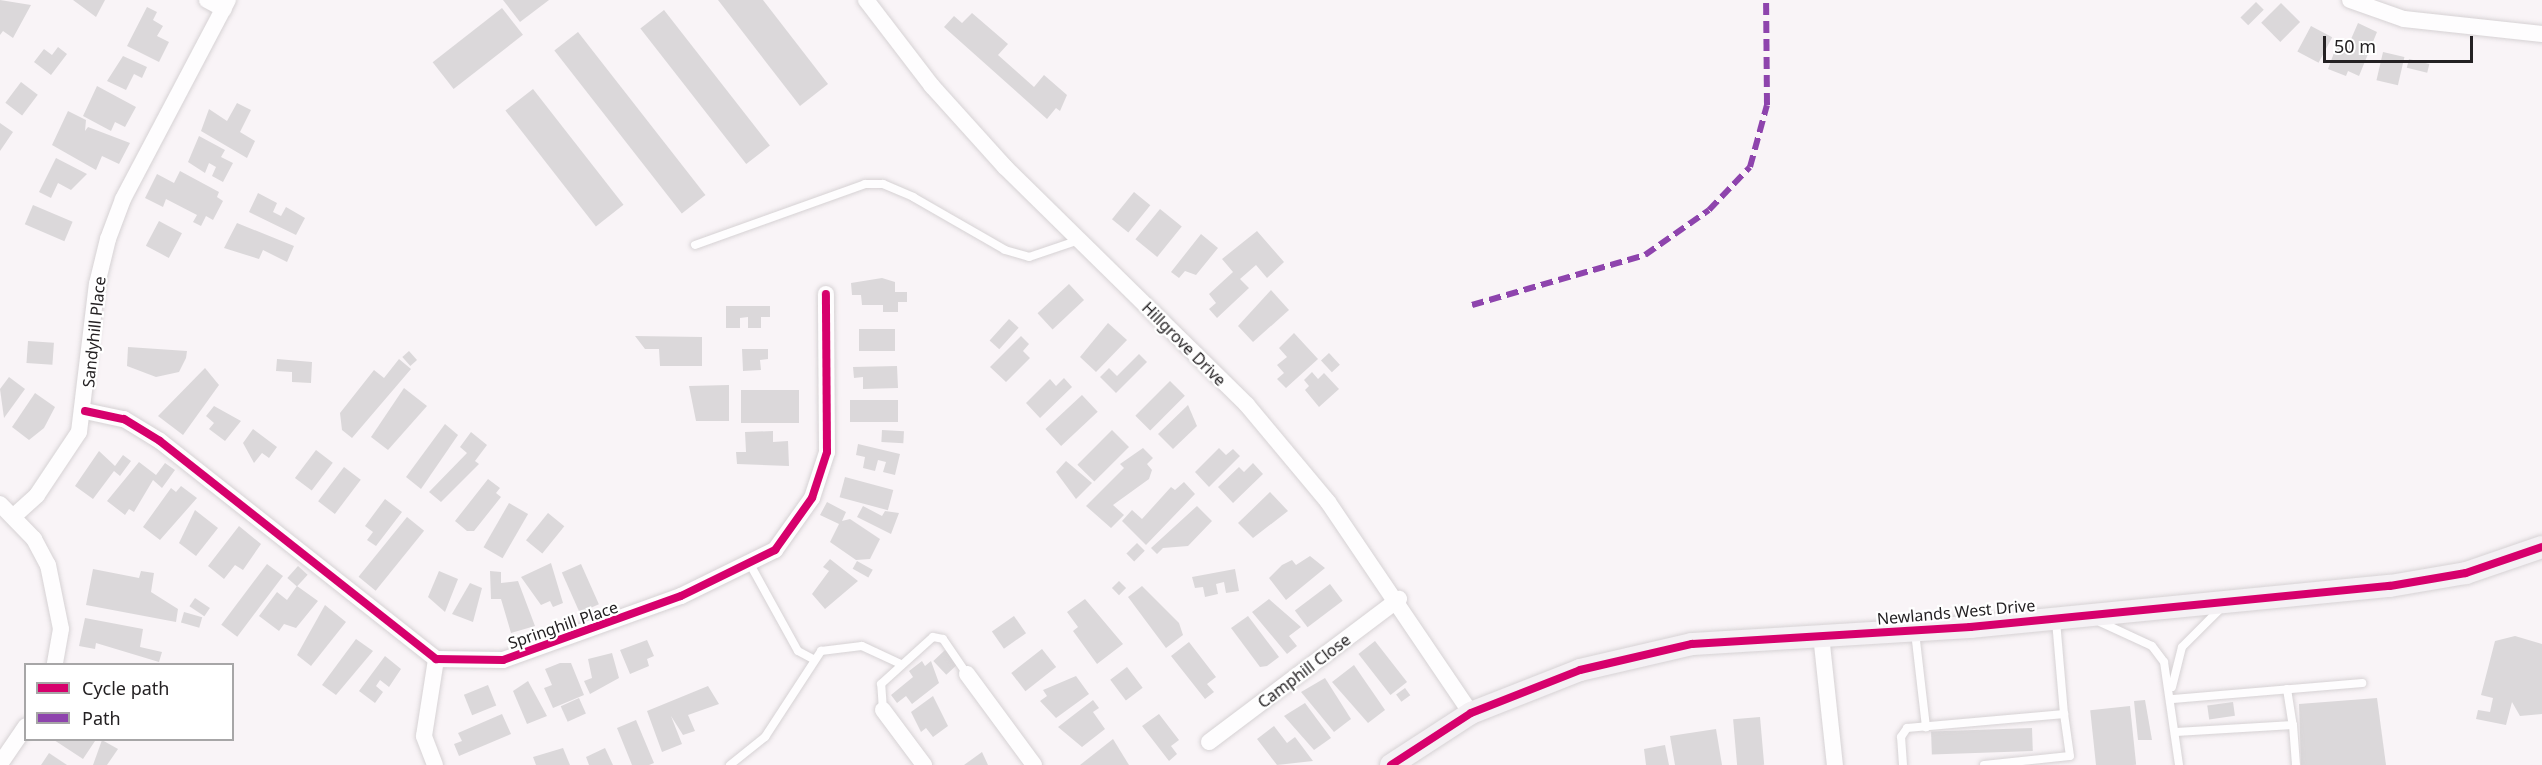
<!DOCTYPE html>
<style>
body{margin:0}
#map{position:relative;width:2542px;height:765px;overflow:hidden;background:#f9f4f7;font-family:"Noto Sans",sans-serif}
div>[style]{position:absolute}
.building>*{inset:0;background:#dbd8da;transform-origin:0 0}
.roads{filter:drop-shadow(0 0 2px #d6d2d4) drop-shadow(0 0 2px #d6d2d4)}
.lane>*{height:8px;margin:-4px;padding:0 4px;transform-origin:4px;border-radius:4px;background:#fefdfe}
.street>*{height:16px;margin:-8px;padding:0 8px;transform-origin:8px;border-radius:8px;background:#fefdfe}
.secondary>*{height:22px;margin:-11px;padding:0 11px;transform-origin:11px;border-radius:11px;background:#f4f1f4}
.quiet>*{height:6px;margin-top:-3px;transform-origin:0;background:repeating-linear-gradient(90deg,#8e44ad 0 12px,transparent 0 18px)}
.cycleway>*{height:8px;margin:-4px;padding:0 4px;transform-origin:4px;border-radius:4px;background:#d6006c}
span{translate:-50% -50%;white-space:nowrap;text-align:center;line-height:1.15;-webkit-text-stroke:4.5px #fff;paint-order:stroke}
.street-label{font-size:16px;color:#242123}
.legend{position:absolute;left:24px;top:663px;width:210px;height:78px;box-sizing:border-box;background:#fff;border:2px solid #a7a6a7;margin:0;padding:8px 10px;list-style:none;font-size:18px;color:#242123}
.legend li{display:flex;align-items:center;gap:12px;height:30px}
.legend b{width:30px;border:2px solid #a7a6a7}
.scale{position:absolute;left:2323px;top:36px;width:150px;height:27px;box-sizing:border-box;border:3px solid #242123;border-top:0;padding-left:8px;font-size:18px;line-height:21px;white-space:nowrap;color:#242123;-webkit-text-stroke:4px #fff;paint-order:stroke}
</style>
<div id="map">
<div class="building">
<i style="clip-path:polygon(0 0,31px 5px,13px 38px,3px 31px,0 35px)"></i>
<i style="clip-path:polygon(73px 0,105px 0,96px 17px)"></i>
<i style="clip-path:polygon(503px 0,549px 0,520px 22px)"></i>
<i style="clip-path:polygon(718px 0,763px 0,828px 84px,800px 106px)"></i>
<i style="left:2256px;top:2px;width:11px;height:22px;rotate:45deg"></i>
<i style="left:2281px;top:3px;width:27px;height:28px;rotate:45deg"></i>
<i style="clip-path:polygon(147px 7px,157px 12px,153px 20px,163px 26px,157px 36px,169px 42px,159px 62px,127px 46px)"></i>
<i style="left:502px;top:8px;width:34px;height:88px;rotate:52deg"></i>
<i style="left:664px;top:10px;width:172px;height:30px;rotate:52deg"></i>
<i style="clip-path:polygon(972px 13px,1008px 44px,998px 55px,1034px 87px,1044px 75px,1067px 95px,1060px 111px,1056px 108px,1047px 119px,944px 27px,954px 16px,962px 23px)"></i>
<i style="clip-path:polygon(2358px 23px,2377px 32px,2359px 76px,2348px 71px,2346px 76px,2328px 69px,2338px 42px,2348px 46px)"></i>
<i style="left:2311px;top:26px;width:24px;height:29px;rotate:28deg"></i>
<i style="left:578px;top:32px;width:207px;height:30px;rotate:52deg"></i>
<i style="clip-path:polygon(58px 47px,67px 54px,51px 75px,34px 62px,44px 49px,52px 55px)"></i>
<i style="left:2383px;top:52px;width:22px;height:29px;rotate:13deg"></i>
<i style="clip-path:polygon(123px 56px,147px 67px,142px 78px,134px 74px,126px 90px,107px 81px)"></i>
<i style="left:2409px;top:59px;width:21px;height:9px;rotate:14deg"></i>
<i style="left:21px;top:82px;width:21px;height:26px;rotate:37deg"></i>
<i style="clip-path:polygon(97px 86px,136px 107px,125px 127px,115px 122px,111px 131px,83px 116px)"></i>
<i style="left:533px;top:89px;width:147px;height:35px;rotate:52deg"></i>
<i style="clip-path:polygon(237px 103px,251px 110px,240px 132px,255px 141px,247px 158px,201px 131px,209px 109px,227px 121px)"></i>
<i style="clip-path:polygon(68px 111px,86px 120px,85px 131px,88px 127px,130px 143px,119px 164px,102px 156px,96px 170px,52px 145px)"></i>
<i style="clip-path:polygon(0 123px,13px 132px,0 151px)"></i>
<i style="clip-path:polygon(199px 136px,225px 150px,221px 157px,233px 163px,223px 182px,212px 176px,216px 167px,209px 163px,205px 173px,188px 162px)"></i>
<i style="clip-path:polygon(56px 158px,87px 174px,71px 190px,58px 183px,51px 198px,39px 192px)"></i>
<i style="clip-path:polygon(180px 171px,219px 192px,217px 197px,223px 201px,213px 220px,206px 216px,201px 226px,193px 222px,197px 215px,166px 199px,163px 207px,145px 198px,157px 174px,174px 183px)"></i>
<i style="left:1134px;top:192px;width:21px;height:35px;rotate:39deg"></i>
<i style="clip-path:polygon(258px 193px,277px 203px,273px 212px,281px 216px,286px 207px,305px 218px,296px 235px,249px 212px)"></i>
<i style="left:33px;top:205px;width:43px;height:21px;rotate:23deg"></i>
<i style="left:1160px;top:209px;width:28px;height:39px;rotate:39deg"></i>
<i style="left:159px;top:221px;width:26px;height:28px;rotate:28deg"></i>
<i style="clip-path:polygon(237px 223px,294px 246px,287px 262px,263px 250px,259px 259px,224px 248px)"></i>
<i style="clip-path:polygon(1257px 231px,1284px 262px,1267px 278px,1256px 265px,1240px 279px,1249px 288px,1217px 318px,1209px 309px,1216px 303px,1209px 294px,1233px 272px,1222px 259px)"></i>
<i style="clip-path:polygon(1201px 234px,1218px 248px,1196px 275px,1185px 271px,1179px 278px,1171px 272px)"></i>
<i style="clip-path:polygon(882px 278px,895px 282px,895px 292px,907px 292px,907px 302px,898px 302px,898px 312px,883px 312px,883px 305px,862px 305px,861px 295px,852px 295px,851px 283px)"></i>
<i style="left:1069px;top:284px;width:22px;height:43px;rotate:47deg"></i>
<i style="clip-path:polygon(1271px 290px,1289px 310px,1253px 342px,1238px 326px)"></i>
<i style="clip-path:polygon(726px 306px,770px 306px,770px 317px,761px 317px,761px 328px,748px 328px,748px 317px,740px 318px,740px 328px,726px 328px)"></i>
<i style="left:1009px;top:319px;width:13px;height:29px;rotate:42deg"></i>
<i style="clip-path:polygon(1108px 323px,1127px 340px,1096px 372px,1080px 357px)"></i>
<i style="left:895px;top:329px;width:22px;height:36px;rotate:90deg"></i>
<i style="clip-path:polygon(1294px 333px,1318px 359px,1286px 388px,1277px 379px,1284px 373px,1277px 365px,1287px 357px,1279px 348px)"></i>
<i style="clip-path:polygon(635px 336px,702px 337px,702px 366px,660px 366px,659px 349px,645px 349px)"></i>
<i style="clip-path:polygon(1021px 336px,1029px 344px,1023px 351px,1030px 358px,1006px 382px,990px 367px)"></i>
<i style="left:28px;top:341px;width:26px;height:22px;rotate:4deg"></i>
<i style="clip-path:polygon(128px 347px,187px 351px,186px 358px,179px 372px,156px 377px,127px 366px)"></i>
<i style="clip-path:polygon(742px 349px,768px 349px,768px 359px,760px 360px,761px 370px,743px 371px)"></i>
<i style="left:409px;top:351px;width:12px;height:9px;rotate:48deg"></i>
<i style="left:1329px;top:353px;width:16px;height:11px;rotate:47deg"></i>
<i style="clip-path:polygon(1139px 354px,1147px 362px,1116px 393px,1100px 377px,1109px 368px,1117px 376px)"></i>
<i style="clip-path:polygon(277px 359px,312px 362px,311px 383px,292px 382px,292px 372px,276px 371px)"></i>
<i style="clip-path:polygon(399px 359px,411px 369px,352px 438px,342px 430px,340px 413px,374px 370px,384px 378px)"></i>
<i style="clip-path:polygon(897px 366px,898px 388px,863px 389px,863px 377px,854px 378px,853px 367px)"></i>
<i style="clip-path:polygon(205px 368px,219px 385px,183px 435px,158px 416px)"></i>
<i style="clip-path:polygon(1312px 372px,1318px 379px,1324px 373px,1339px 389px,1319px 407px,1305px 390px,1309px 386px,1304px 380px)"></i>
<i style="clip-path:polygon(9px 377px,25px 389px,4px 418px,0 389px)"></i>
<i style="clip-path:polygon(1064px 378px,1072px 387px,1040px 418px,1026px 403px,1050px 379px,1056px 386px)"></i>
<i style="left:1170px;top:381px;width:21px;height:49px;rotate:45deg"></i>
<i style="clip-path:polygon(729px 385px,729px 421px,696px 421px,689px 386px)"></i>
<i style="clip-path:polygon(404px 388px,427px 406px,388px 450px,371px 437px)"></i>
<i style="left:741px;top:390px;width:58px;height:33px"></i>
<i style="clip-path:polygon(35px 393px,55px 407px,44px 428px,29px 440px,12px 427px)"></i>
<i style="left:1082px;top:395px;width:23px;height:50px;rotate:47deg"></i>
<i style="left:898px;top:400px;width:22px;height:48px;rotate:90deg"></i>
<i style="clip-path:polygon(1188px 405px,1197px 426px,1173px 449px,1158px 434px)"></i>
<i style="clip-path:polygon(214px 406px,241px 421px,225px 441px,209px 429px,214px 423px,206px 416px)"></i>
<i style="clip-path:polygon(445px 424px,458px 435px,421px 489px,406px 477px)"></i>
<i style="clip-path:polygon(253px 429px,277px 447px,269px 458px,262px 453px,254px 463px,243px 443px)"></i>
<i style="left:882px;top:430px;width:22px;height:12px;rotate:3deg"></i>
<i style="left:1112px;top:430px;width:24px;height:49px;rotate:45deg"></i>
<i style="clip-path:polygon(773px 431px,773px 442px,788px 441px,789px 466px,737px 464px,736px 452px,746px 452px,745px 432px)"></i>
<i style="clip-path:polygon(471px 432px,487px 445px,475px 461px,479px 464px,441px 502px,429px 492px,467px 453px,460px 447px)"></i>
<i style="clip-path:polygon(858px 444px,900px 454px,895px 475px,883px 472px,886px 462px,878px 460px,875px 471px,863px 468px,865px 457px,856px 455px)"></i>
<i style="clip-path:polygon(1143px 448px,1153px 458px,1147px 464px,1152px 470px,1149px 479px,1113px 505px,1124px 515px,1111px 528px,1086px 506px,1124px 468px,1120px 464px)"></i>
<i style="clip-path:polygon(1219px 448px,1226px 455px,1233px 449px,1240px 456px,1209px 487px,1195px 472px)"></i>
<i style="left:316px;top:450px;width:21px;height:35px;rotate:37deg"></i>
<i style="clip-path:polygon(99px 451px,115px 466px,123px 455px,131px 461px,120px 476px,114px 471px,93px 499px,75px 486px)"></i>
<i style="clip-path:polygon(1066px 461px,1092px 483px,1076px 499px,1056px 472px)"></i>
<i style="clip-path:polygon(139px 462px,156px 475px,165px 463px,175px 470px,162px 488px,153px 480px,134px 512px,129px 509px,125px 515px,107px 501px)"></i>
<i style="clip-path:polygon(1253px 463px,1263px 474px,1233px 503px,1218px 487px,1239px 467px,1244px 472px)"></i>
<i style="left:344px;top:467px;width:21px;height:43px;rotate:37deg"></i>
<i style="left:845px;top:477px;width:50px;height:21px;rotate:15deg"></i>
<i style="clip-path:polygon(488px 479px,500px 488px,496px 493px,501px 497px,474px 531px,467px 531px,455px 521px)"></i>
<i style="clip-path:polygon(1184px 482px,1195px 494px,1146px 545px,1122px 521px,1132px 510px,1142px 519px,1171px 487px,1175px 490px)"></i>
<i style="clip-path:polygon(181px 486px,197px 498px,160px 540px,143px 527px,171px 488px,176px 492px)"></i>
<i style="clip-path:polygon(1270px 492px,1288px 511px,1253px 538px,1238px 523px)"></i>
<i style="clip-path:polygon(385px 499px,402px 512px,376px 546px,367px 540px,373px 532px,365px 526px)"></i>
<i style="clip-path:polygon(827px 502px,846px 512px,842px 521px,850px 519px,880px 539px,870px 559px,856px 560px,830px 542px,839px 524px,820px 515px)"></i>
<i style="left:509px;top:503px;width:22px;height:51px;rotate:30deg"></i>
<i style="clip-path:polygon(863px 506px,882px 516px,885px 511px,899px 513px,891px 534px,857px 517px)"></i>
<i style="clip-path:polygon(1197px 506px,1212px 521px,1188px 546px,1163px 548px,1157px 554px,1151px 548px)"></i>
<i style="clip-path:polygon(195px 510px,218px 528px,196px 556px,179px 543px)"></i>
<i style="left:548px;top:513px;width:21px;height:35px;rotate:39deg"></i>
<i style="left:407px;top:517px;width:22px;height:77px;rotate:39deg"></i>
<i style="clip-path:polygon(239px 526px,261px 544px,243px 570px,235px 565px,224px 579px,208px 566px)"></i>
<i style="left:1137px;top:543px;width:11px;height:15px;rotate:45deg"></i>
<i style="clip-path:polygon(1310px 556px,1325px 568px,1286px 600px,1269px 578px,1282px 565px,1292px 560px,1296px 565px)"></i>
<i style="clip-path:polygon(830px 559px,858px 581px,825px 609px,812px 594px,829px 571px,823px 567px)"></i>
<i style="left:857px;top:561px;width:18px;height:9px;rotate:29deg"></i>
<i style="clip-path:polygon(551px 563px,563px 603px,553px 607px,550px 601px,541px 605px,521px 577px)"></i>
<i style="left:267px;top:564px;width:20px;height:76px;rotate:37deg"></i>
<i style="left:581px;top:564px;width:44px;height:21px;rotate:66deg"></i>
<i style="left:298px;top:566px;width:13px;height:16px;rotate:42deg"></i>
<i style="clip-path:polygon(93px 569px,139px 578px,141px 571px,154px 573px,151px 592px,178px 609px,176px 622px,86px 605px)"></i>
<i style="clip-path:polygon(1235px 569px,1239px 591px,1226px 593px,1224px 582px,1216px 584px,1218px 594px,1205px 597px,1203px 587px,1195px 588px,1192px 577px)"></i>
<i style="clip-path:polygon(439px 571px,458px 579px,445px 612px,428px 597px)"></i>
<i style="clip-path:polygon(490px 571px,501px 572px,501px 583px,518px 581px,535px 626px,511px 633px,501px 599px,491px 599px)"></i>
<i style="left:1119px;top:581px;width:10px;height:10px;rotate:45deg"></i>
<i style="clip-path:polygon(470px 583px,482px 588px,473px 622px,452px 614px)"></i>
<i style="left:1330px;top:584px;width:21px;height:44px;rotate:53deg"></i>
<i style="clip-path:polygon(297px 586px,318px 601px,296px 628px,284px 624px,279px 631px,259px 616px,277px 592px,287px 600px)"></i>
<i style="clip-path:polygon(1142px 586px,1179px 623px,1183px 635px,1166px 648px,1128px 597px)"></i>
<i style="left:195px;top:598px;width:18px;height:10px;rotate:34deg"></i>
<i style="clip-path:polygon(1085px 599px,1123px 644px,1097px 664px,1073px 631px,1078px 627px,1067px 612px)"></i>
<i style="clip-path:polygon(1269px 599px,1301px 627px,1289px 636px,1297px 646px,1287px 654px,1252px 612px)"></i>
<i style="clip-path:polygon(325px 605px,346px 622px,311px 666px,297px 655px)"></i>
<i style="left:184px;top:612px;width:19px;height:11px;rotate:16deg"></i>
<i style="left:1014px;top:616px;width:21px;height:27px;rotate:55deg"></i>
<i style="clip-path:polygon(1248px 616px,1279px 657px,1267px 666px,1260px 667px,1231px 628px)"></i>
<i style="clip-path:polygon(85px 618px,143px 629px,140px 647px,162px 652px,159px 662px,96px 643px,95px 649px,79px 646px)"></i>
<i style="clip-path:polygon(2515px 636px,2542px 644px,2542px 714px,2520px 716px,2512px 702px,2506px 725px,2476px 719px,2478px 710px,2490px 712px,2493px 698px,2481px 695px,2495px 641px)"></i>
<i style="clip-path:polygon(356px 639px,373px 651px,336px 695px,322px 685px)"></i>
<i style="clip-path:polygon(647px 640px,654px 656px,647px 659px,649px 666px,630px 674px,620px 650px)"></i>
<i style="left:1375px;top:641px;width:52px;height:21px;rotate:52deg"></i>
<i style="clip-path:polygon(1189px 642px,1216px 677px,1207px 684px,1214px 692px,1205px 699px,1171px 656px)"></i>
<i style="left:1042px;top:649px;width:23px;height:39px;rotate:52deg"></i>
<i style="left:945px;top:650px;width:19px;height:16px;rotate:47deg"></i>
<i style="clip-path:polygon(612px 653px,619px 678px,590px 694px,584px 681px,592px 678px,588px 659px)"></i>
<i style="clip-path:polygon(385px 656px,401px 669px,389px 687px,380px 680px,376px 686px,383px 692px,375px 703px,359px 691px)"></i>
<i style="clip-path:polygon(922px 661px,925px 666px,931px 661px,939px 683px,912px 704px,906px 696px,897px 703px,891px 695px,913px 677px,909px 671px)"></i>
<i style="clip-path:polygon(560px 663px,571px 663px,584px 695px,553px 708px,544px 688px,552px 685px,545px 669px)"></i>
<i style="clip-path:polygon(1354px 665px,1385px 710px,1368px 723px,1332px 682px)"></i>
<i style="left:1127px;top:667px;width:26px;height:21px;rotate:53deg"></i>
<i style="clip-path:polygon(1076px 676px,1089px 694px,1056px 718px,1040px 701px,1047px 696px,1043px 690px)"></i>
<i style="clip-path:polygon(1325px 678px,1351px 719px,1334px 732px,1301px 692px)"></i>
<i style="clip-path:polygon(528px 681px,547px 716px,527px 724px,513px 691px)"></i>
<i style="left:488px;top:685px;width:22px;height:26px;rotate:68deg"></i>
<i style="clip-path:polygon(708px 686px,719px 704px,688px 715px,695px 731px,683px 735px,671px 716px,682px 744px,662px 752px,647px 711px)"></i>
<i style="left:1405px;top:688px;width:9px;height:11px;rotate:54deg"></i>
<i style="clip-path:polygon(933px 696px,948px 726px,933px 737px,926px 728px,921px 732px,911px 712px)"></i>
<i style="left:579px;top:698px;width:17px;height:20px;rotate:66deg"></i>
<i style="clip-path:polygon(2377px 698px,2386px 765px,2301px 765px,2299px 704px)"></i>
<i style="clip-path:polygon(1093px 700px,1099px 708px,1093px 712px,1105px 729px,1082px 747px,1058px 727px)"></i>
<i style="clip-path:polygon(2145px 700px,2152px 740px,2138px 740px,2134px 701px)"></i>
<i style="left:2233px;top:702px;width:14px;height:26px;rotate:82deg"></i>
<i style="clip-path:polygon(1305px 703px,1331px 738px,1314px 750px,1284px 716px)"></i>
<i style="left:2130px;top:706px;width:59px;height:40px;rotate:84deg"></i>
<i style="clip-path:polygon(502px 714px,511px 734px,459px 756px,454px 744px,462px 741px,458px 733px)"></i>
<i style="clip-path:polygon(1159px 714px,1179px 740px,1171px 746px,1177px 754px,1169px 761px,1142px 726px)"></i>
<i style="left:1760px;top:717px;width:48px;height:27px;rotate:85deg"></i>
<i style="clip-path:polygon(636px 720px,654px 763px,649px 765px,632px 765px,617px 728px)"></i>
<i style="clip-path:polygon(1274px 726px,1287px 743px,1295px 737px,1313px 761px,1277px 765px,1257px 739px)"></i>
<i style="left:2032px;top:728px;width:23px;height:101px;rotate:88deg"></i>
<i style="clip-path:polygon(1716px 729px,1722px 765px,1675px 765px,1670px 736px)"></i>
<i style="clip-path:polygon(1113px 739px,1129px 765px,1080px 765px)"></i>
<i style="clip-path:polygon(54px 740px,92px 740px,95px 741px,83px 759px)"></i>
<i style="clip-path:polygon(102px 740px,118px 749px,107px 765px,93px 765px)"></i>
<i style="clip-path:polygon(1665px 745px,1669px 765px,1646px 765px,1644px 749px)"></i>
<i style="clip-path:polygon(563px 748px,570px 765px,536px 765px,533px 757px)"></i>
<i style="clip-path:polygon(605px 748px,613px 765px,589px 765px,586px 757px)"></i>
<i style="clip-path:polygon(982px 752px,988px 765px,964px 765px)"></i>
<i style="clip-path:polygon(49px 753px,67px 765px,41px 765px)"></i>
</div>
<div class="roads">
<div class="lane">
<i style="left:695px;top:245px;width:181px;rotate:-19.7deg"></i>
<i style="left:865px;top:184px;width:18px"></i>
<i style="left:883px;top:184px;width:33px;rotate:23deg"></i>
<i style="left:913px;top:197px;width:106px;rotate:29.9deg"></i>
<i style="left:1005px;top:250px;width:25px;rotate:16deg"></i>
<i style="left:1029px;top:257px;width:53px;rotate:-18.8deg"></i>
<i style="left:751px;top:566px;width:97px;rotate:61.1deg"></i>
<i style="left:798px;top:651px;width:17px;rotate:28deg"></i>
<i style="left:2100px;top:622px;width:57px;rotate:24.8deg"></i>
<i style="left:2152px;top:646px;width:20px;rotate:53deg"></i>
<i style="left:2164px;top:662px;width:104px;rotate:81.7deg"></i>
<i style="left:1915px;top:632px;width:96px;rotate:83.4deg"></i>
<i style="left:2172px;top:687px;width:41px;rotate:-76deg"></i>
<i style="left:2182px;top:647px;width:54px;rotate:-45deg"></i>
<i style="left:2287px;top:689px;width:36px;rotate:81deg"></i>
<i style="left:2173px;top:699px;width:190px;rotate:-4.8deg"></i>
<i style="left:883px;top:710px;width:26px;rotate:-94deg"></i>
<i style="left:881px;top:684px;width:70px;rotate:-42.1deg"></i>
<i style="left:933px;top:637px;width:10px;rotate:11deg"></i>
<i style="left:943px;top:639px;width:42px;rotate:55.6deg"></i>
<i style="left:2176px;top:732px;width:117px;rotate:-3.4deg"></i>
<i style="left:2293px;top:725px;width:40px;rotate:85.7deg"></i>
<i style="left:730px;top:765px;width:45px;rotate:-38.7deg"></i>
<i style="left:765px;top:737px;width:103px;rotate:-56.9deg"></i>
<i style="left:821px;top:651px;width:41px;rotate:-7deg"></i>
<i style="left:862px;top:646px;width:43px;rotate:24.8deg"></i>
<i style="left:1903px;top:765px;width:28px;rotate:-94deg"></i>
<i style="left:1901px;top:737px;width:11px;rotate:-56deg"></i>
<i style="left:1907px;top:728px;width:158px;rotate:-5.1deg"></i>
<i style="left:2064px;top:714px;width:93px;rotate:-94.9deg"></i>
<i style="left:1984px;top:765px;width:86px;rotate:-6deg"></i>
<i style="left:2070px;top:756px;width:42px;rotate:-98.1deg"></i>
</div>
<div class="street">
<i style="left:207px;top:0;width:19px;rotate:28deg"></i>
<i style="left:866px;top:0;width:108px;rotate:52.5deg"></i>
<i style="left:932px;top:86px;width:109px;rotate:48deg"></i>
<i style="left:1005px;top:167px;width:339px;rotate:44.5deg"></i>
<i style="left:1247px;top:405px;width:126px;rotate:50.1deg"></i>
<i style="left:1328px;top:502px;width:255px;rotate:55.9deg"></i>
<i style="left:2350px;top:0;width:57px;rotate:19.4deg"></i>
<i style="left:2404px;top:19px;width:139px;rotate:6.2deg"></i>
<i style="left:85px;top:411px;width:40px;rotate:12deg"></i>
<i style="left:124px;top:419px;width:42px;rotate:31.4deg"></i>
<i style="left:160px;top:441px;width:352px;rotate:38.3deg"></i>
<i style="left:436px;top:659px;width:67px;rotate:0.9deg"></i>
<i style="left:503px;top:660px;width:189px;rotate:-19.8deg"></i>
<i style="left:681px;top:596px;width:105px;rotate:-26.1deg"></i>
<i style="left:775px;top:550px;width:64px;rotate:-54.6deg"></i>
<i style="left:812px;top:498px;width:48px;rotate:-71.9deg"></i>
<i style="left:827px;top:452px;width:158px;rotate:-90.4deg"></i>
<i style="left:0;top:504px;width:49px;rotate:45.8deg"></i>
<i style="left:34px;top:539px;width:30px;rotate:62deg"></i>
<i style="left:48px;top:565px;width:65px;rotate:78.5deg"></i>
<i style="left:61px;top:629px;width:36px;rotate:100deg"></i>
<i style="left:14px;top:516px;width:31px;rotate:-42deg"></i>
<i style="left:37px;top:495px;width:76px;rotate:-56.3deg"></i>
<i style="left:79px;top:432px;width:149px;rotate:-83.1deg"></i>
<i style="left:97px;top:284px;width:46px;rotate:-76.3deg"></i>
<i style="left:108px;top:239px;width:43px;rotate:-69.4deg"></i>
<i style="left:123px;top:199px;width:225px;rotate:-62.2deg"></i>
<i style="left:1821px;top:635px;width:131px;rotate:83.9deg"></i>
<i style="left:967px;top:674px;width:113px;rotate:53.6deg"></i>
<i style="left:883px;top:710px;width:69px;rotate:53.3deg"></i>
<i style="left:1209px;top:742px;width:238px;rotate:-37deg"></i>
<i style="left:0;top:764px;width:46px;rotate:-55.6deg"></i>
<i style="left:435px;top:765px;width:31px;rotate:-111deg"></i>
<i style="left:424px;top:736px;width:78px;rotate:-81.1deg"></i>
</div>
<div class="secondary">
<i style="left:1391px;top:765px;width:95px;rotate:-33deg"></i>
<i style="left:1471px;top:713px;width:117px;rotate:-21.5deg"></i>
<i style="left:1580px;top:670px;width:115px;rotate:-13.1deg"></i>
<i style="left:1692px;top:644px;width:279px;rotate:-3.5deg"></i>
<i style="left:1970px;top:627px;width:422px;rotate:-5.6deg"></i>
<i style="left:2390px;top:586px;width:77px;rotate:-9.7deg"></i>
<i style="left:2466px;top:573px;width:80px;rotate:-18.9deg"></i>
</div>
</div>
<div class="quiet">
<i style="left:1472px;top:305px;width:180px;rotate:-16.1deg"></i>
<i style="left:1645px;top:255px;width:78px;rotate:-35.1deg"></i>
<i style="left:1709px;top:210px;width:59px;rotate:-46.4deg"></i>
<i style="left:1750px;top:167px;width:64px;rotate:-74.7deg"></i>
<i style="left:1767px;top:105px;width:105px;rotate:-90.5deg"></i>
</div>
<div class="cycleway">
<i style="left:85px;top:411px;width:40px;rotate:12deg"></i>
<i style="left:124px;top:419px;width:42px;rotate:31.4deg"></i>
<i style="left:160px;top:441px;width:352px;rotate:38.3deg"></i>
<i style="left:436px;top:659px;width:67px;rotate:0.9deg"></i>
<i style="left:503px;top:660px;width:189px;rotate:-19.8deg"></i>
<i style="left:681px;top:596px;width:105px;rotate:-26.1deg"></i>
<i style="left:775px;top:550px;width:64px;rotate:-54.6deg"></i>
<i style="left:812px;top:498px;width:48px;rotate:-71.9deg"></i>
<i style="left:827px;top:452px;width:158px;rotate:-90.4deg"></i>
<i style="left:1391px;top:765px;width:95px;rotate:-33deg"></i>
<i style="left:1471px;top:713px;width:117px;rotate:-21.5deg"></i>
<i style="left:1580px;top:670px;width:115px;rotate:-13.1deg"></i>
<i style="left:1692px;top:644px;width:279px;rotate:-3.5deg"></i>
<i style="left:1970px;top:627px;width:422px;rotate:-5.6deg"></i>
<i style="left:2390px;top:586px;width:77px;rotate:-9.7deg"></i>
<i style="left:2466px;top:573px;width:80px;rotate:-18.9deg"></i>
</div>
<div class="street-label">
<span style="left:94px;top:332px;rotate:-84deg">Sandyhill Place</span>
<span style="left:1184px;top:344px;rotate:45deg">Hillgrove Drive</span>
<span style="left:1956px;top:612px;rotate:-5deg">Newlands West Drive</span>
<span style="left:563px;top:625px;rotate:-19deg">Springhill Place</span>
<span style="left:1304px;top:671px;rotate:-37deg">Camphill Close</span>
</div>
<ul class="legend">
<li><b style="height:8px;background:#d6006c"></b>Cycle path</li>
<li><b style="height:8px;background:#8e44ad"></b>Path</li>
</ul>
<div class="scale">50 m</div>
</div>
